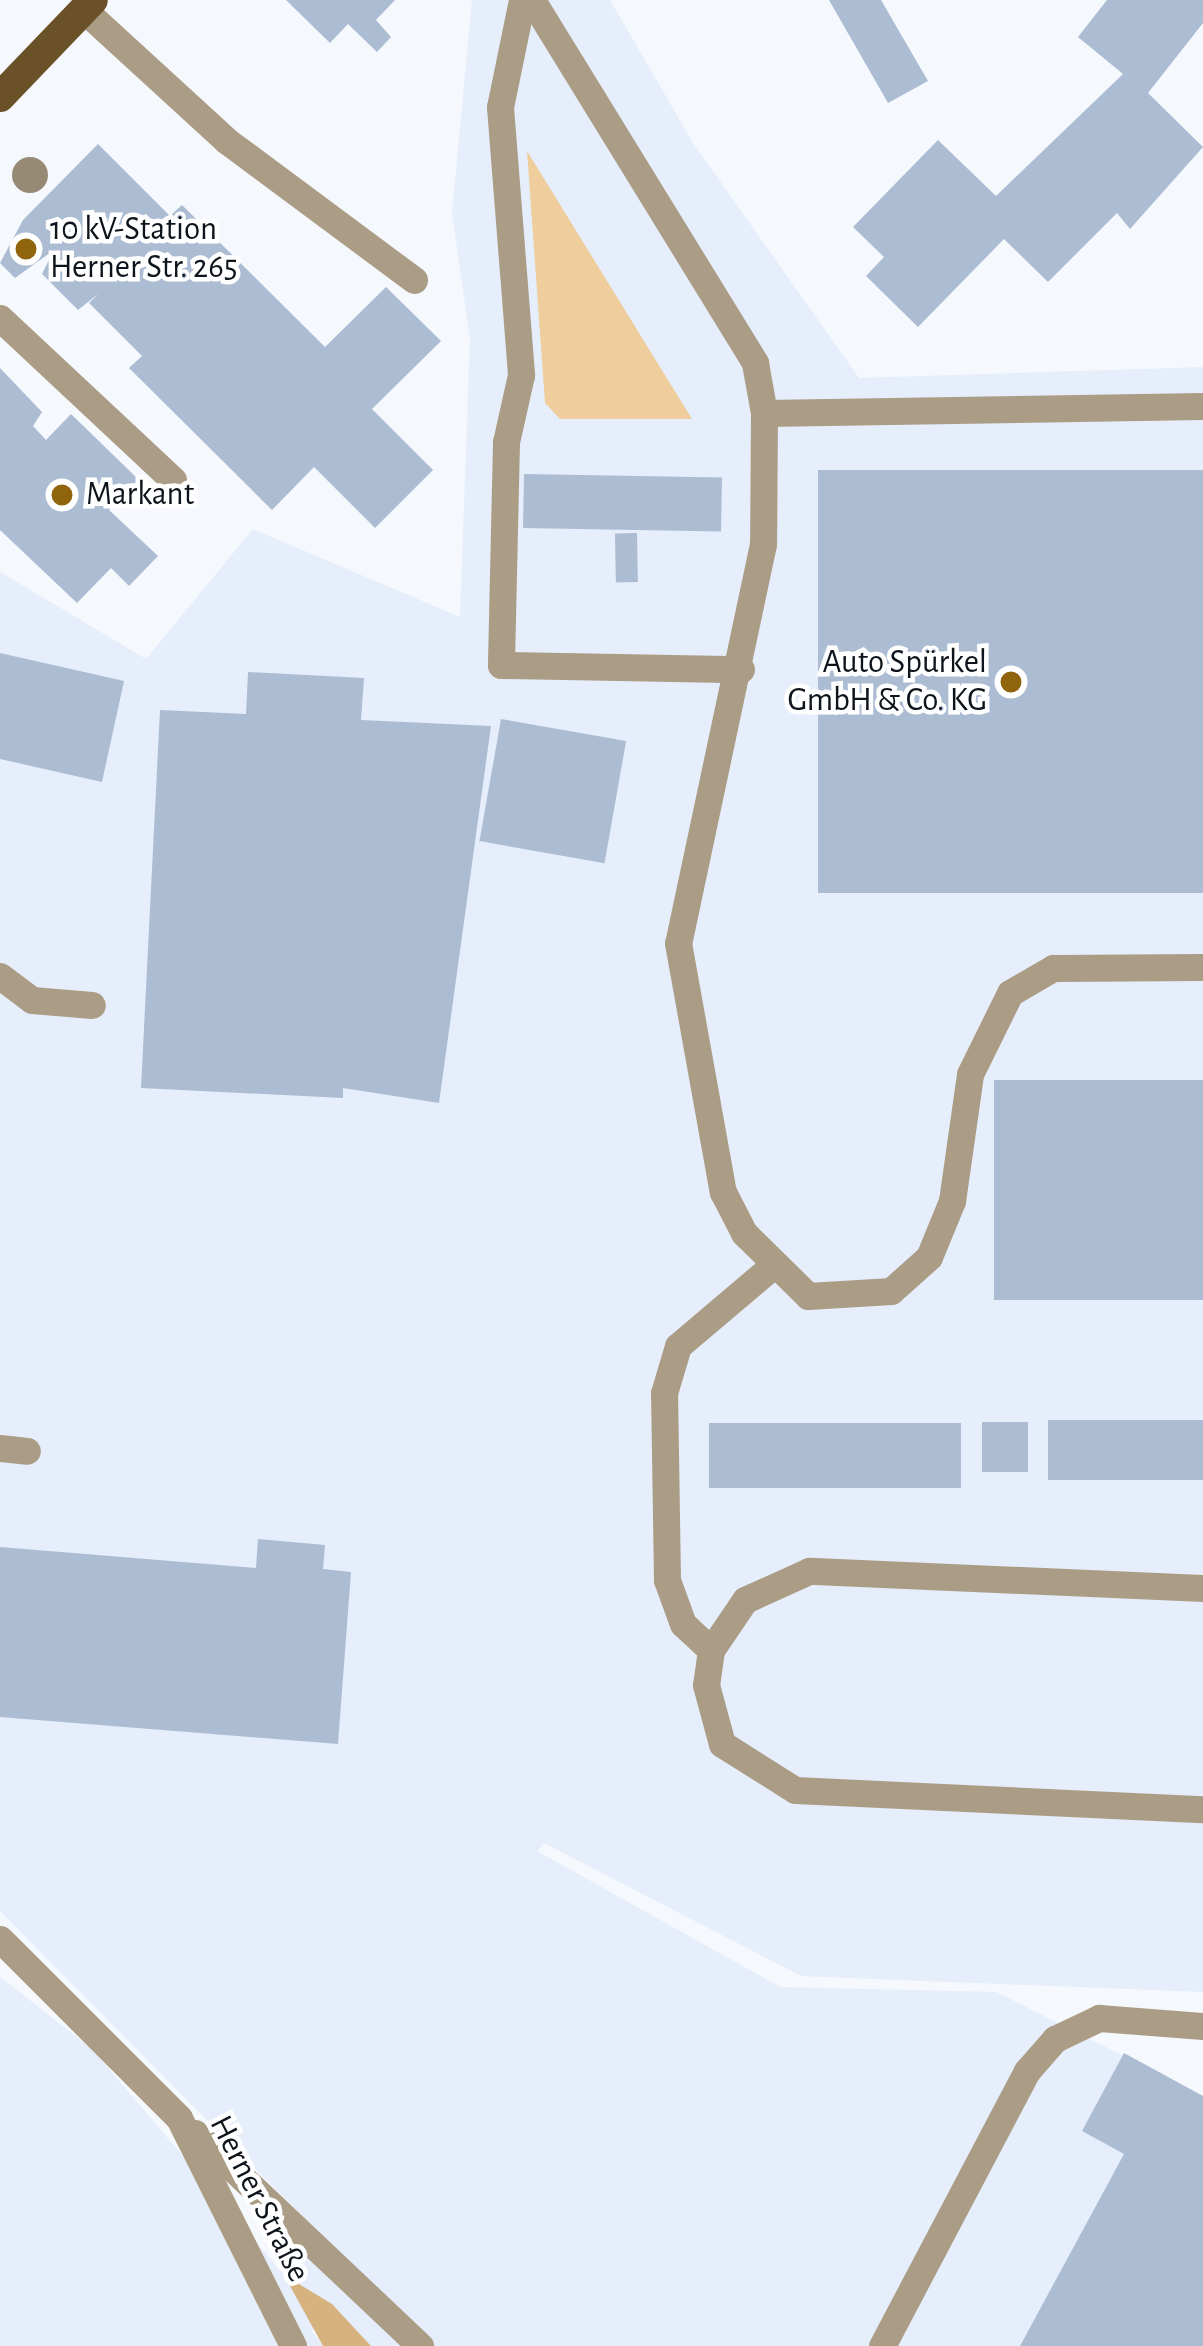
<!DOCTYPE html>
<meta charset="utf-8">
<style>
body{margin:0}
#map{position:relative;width:1203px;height:2346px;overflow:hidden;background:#f5f8fd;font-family:"Alegreya Sans",sans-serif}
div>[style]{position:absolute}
.built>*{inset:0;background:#e5eefa}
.green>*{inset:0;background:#efcd9c}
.forest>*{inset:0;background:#d5b27e}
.building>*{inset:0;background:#acbcd3;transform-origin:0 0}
.service>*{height:27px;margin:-13.5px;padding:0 13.5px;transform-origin:13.5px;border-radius:13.5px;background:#ab9c86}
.primary>*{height:30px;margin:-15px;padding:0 15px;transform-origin:15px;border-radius:15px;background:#6b5128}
.trees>*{width:36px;height:36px;margin:-18px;border-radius:50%;background:#968a74}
.dots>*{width:33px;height:33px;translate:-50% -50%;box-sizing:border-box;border:6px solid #fff;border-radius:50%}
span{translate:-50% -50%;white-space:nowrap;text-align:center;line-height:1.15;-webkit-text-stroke:9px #fff;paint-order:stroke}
.poi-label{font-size:33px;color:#0e141b}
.left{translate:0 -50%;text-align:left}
.right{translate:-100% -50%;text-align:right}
.street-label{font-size:33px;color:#0e141b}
</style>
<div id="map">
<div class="built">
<i style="clip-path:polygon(472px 0,610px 0,693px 143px,859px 378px,1203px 367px,1203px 1992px,801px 1976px,544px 1843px,537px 1851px,780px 1987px,996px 1992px,1203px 2096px,1203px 2346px,371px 2346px,332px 2304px,312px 2331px,323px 2346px,0 2346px,0 1977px,92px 2049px,283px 2274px,317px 2231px,0 1911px,0 572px,146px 659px,253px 529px,460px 617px,470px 339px,452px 213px)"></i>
</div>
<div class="green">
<i style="clip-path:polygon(527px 151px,692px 419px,560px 419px,545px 403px)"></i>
</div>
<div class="forest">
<i style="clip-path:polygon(284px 2275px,332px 2304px,371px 2346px,323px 2346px)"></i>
</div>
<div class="building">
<i style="clip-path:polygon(286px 0,395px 0,376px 20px,391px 37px,377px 52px,348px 24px,330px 43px)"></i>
<i style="clip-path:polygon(829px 0,881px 0,928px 81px,888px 103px)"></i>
<i style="clip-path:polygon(1107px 0,1203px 0,1203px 23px,1148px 93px,1203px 147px,1130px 229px,1117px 213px,1048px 282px,1004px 239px,918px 327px,866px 276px,884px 257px,853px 227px,938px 140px,996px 196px,1123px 74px,1078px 37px)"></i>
<i style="clip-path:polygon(98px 144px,170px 216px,182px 205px,325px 347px,386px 287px,441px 341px,372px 409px,433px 470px,375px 528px,314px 467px,272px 510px,129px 368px,142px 356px,89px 303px,98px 294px,78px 310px,42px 274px,54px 250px,15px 278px,0 263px,23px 220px)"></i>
<i style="clip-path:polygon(0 368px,42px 412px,33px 426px,46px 440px,71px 414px,139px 480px,109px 510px,158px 556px,129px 586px,111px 568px,77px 603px,0 530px)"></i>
<i style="left:818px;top:470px;width:385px;height:423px"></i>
<i style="left:524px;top:474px;width:198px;height:54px;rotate:1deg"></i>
<i style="left:637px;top:533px;width:49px;height:22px;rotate:89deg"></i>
<i style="clip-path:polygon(0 653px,124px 681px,102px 782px,0 759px)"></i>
<i style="clip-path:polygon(248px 672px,364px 678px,361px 720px,491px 726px,439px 1103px,343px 1088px,343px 1098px,141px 1088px,160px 710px,246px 714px)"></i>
<i style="left:501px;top:719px;width:127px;height:124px;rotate:10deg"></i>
<i style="left:994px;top:1080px;width:209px;height:220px"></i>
<i style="left:1048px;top:1420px;width:155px;height:60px"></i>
<i style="left:982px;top:1422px;width:46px;height:50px"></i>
<i style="left:709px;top:1423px;width:252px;height:65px"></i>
<i style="clip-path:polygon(258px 1539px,325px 1545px,323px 1569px,351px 1572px,338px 1744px,0 1717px,0 1547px,256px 1568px)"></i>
<i style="clip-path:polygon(1124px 2053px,1203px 2096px,1203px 2346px,1020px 2346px,1124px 2154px,1082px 2131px)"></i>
</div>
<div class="service">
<i style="left:522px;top:0;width:109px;rotate:101.6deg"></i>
<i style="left:500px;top:107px;width:269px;rotate:85.5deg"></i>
<i style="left:521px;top:375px;width:69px;rotate:102.6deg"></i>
<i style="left:506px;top:442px;width:223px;rotate:91.3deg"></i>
<i style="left:501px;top:665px;width:240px;rotate:1deg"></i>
<i style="left:532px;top:0;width:426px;rotate:58.4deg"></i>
<i style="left:755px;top:363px;width:51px;rotate:79.8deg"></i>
<i style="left:764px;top:413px;width:131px;rotate:90.4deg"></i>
<i style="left:763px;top:544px;width:408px;rotate:102deg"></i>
<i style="left:678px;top:943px;width:253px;rotate:79.8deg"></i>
<i style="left:723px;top:1192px;width:46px;rotate:62.9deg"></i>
<i style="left:744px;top:1233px;width:90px;rotate:44.5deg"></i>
<i style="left:808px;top:1296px;width:83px;rotate:-3.4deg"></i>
<i style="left:891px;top:1291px;width:51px;rotate:-41.8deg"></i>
<i style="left:929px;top:1257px;width:61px;rotate:-67.7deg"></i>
<i style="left:952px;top:1201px;width:128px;rotate:-81.9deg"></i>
<i style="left:970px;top:1074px;width:90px;rotate:-63.7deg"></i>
<i style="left:1010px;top:993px;width:50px;rotate:-30.2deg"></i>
<i style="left:1053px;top:968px;width:150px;rotate:-0.4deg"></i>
<i style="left:84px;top:10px;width:194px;rotate:42.5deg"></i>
<i style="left:227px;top:141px;width:233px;rotate:36.6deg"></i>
<i style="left:0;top:318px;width:237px;rotate:43.1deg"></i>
<i style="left:764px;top:413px;width:439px;rotate:-0.9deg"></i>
<i style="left:0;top:976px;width:40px;rotate:37deg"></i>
<i style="left:32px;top:1000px;width:60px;rotate:4.8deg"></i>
<i style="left:0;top:1448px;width:27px;rotate:6deg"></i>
<i style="left:1203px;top:1588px;width:394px;rotate:-177.5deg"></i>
<i style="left:809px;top:1571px;width:70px;rotate:155.6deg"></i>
<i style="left:745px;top:1600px;width:60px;rotate:124.2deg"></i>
<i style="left:711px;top:1650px;width:35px;rotate:98deg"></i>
<i style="left:706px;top:1685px;width:61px;rotate:74.8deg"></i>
<i style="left:722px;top:1744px;width:86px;rotate:32.2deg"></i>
<i style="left:795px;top:1790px;width:408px;rotate:2.7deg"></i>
<i style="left:711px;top:1650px;width:38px;rotate:-137deg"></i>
<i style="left:683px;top:1624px;width:47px;rotate:-110deg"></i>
<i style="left:667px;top:1580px;width:187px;rotate:-90.9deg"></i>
<i style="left:664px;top:1393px;width:49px;rotate:-73.4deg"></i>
<i style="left:678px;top:1346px;width:121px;rotate:-40.3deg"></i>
<i style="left:0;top:1939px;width:253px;rotate:45deg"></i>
<i style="left:179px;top:2118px;width:255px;rotate:63.4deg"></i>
<i style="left:195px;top:2133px;width:310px;rotate:43.4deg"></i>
<i style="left:882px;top:2346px;width:311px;rotate:-62.2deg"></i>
<i style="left:1027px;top:2071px;width:43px;rotate:-48.8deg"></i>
<i style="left:1055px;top:2039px;width:49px;rotate:-25.5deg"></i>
<i style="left:1099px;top:2018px;width:104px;rotate:4.4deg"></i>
</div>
<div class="primary">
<i style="left:0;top:97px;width:134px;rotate:-46.2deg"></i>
</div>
<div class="trees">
<i style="left:30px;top:175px"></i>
</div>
<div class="dots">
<i style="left:26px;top:249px;background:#90640d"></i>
<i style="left:62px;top:495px;background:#90640d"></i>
<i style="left:1011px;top:682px;background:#90640d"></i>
</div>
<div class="poi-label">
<span class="left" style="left:50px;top:249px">10 kV-Station<br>Herner Str. 265</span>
<span class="left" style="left:86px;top:495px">Markant</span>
<span class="right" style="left:987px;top:682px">Auto Spürkel<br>GmbH &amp; Co. KG</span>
</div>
<div class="street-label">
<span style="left:259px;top:2199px;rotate:63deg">Herner Straße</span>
</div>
</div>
